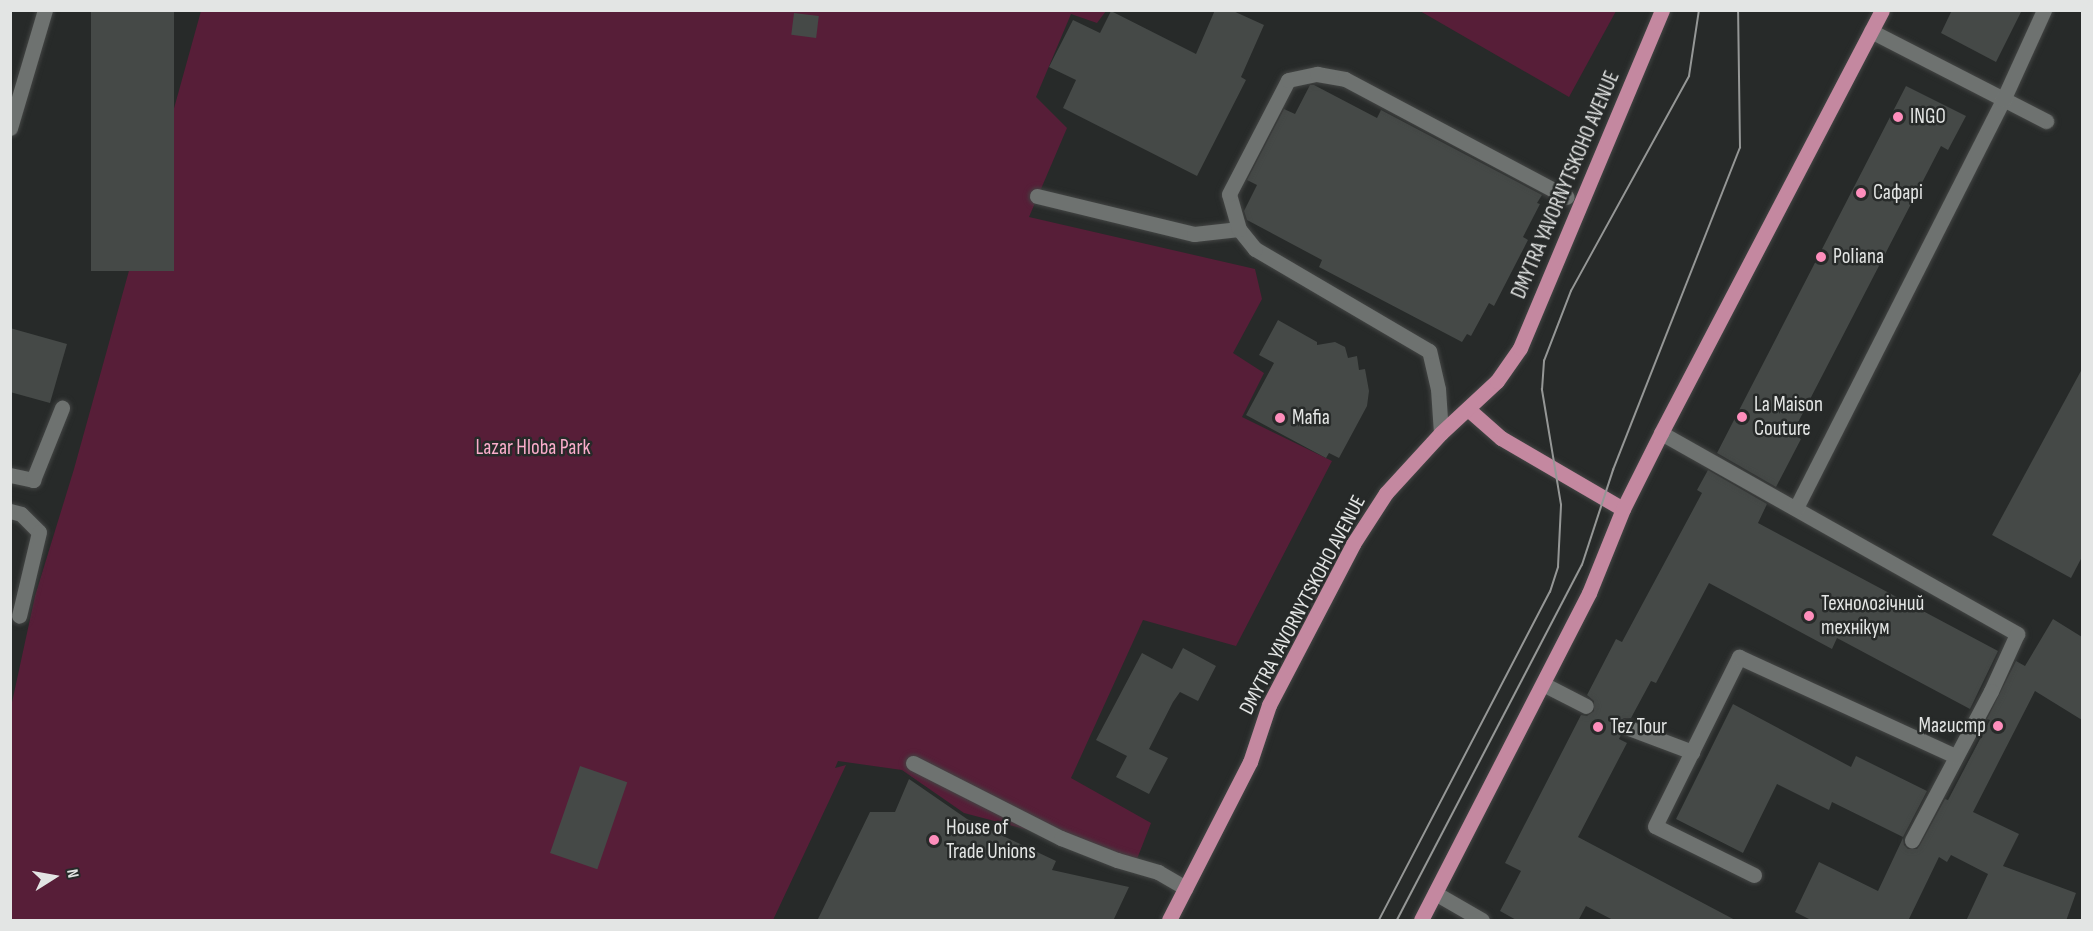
<!DOCTYPE html>
<meta charset="utf-8">
<style>
body{margin:0}
#map{position:relative;width:2093px;height:931px;overflow:hidden;background:#272a29;font-family:"Sofia Sans Condensed",sans-serif}
div>[style]{position:absolute}
.green>*{inset:0;background:#571e38}
.building>*{inset:0;background:#454947;transform-origin:0 0}
.roads{filter:drop-shadow(0 0 2px #434544) drop-shadow(0 0 2px #434544)}
.lane>*{height:15px;margin:-7.5px;padding:0 7.5px;transform-origin:7.5px;border-radius:7.5px;background:#6e7270}
.street>*{height:15px;margin:-7.5px;padding:0 7.5px;transform-origin:7.5px;border-radius:7.5px;background:#6e7270}
.primary>*{height:15px;margin:-7.5px;padding:0 7.5px;transform-origin:7.5px;border-radius:7.5px;background:#c488a0}
.tram>*{height:1.5px;margin:-0.75px;padding:0 0.75px;transform-origin:0.75px;border-radius:0.75px;background:#959796}
.dots>*{width:16px;height:16px;translate:-50% -50%;box-sizing:border-box;border:3px solid #272a29;border-radius:50%}
span{translate:-50% -50%;white-space:nowrap;text-align:center;line-height:1.15;-webkit-text-stroke:5px #272a29;paint-order:stroke}
.poi-label{font-size:21px;color:#e3e5e4}
.left{translate:0 -50%;text-align:left}
.right{translate:-100% -50%;text-align:right}
.street-label{font-size:21px;color:#e3e5e4}
.park-label{font-size:21px;color:#faadcb}
.frame{position:absolute;inset:0;border:12px solid #e3e5e4;pointer-events:none}
.north{position:absolute;left:24px;top:847px;width:60px;height:60px;-webkit-text-stroke:4px #272a29;paint-order:stroke;rotate:79deg;font-size:16px;font-weight:700;line-height:24px;text-align:center;color:#e3e5e4}
.north::after{content:'';display:block;margin:auto;width:21px;height:27px;background:#e3e5e4;clip-path:polygon(50% 0,100% 100%,50% 72%,0 100%)}
</style>
<div id="map">
<div class="green">
<i style="clip-path:polygon(201px 11px,1106px 11px,1097px 23px,1071px 14px,1036px 97px,1067px 128px,1029px 217px,1255px 269px,1262px 299px,1233px 353px,1264px 373px,1242px 417px,1332px 461px,1236px 646px,1143px 620px,1071px 778px,1151px 823px,1137px 859px,964px 813px,902px 770px,838px 761px,835px 768px,846px 765px,773px 920px,11px 920px,11px 707px,35px 596px,74px 469px)"></i>
<i style="clip-path:polygon(1420px 11px,1616px 11px,1569px 97px)"></i>
</div>
<div class="building">
<i style="left:91px;top:10px;width:83px;height:261px"></i>
<i style="clip-path:polygon(1215px 10px,1231px 10px,1264px 25px,1241px 77px,1246px 80px,1197px 176px,1063px 108px,1076px 80px,1049px 67px,1073px 20px,1100px 33px,1111px 11px,1196px 54px)"></i>
<i style="clip-path:polygon(1952px 10px,2022px 10px,1996px 62px,1941px 33px)"></i>
<i style="left:794px;top:13px;width:25px;height:22px;rotate:7deg"></i>
<i style="clip-path:polygon(1310px 85px,1314px 85px,1377px 118px,1381px 110px,1542px 195px,1537px 203px,1540px 204px,1523px 237px,1528px 240px,1494px 306px,1489px 303px,1471px 336px,1467px 334px,1462px 342px,1319px 267px,1322px 260px,1247px 220px,1244px 211px,1257px 185px,1247px 180px,1284px 109px,1295px 114px)"></i>
<i style="clip-path:polygon(1906px 86px,1966px 116px,1948px 150px,1941px 146px,1792px 434px,1801px 439px,1776px 487px,1717px 453px)"></i>
<i style="clip-path:polygon(1278px 320px,1317px 342px,1317px 345px,1335px 342px,1345px 347px,1348px 358px,1357px 356px,1359px 370px,1365px 369px,1369px 391px,1367px 406px,1339px 458px,1329px 453px,1326px 458px,1246px 415px,1274px 363px,1259px 355px)"></i>
<i style="clip-path:polygon(10px 328px,67px 344px,50px 403px,10px 392px)"></i>
<i style="clip-path:polygon(2082px 369px,2082px 557px,2071px 578px,1992px 535px)"></i>
<i style="clip-path:polygon(1708px 470px,1767px 504px,1758px 523px,1998px 651px,1970px 709px,1837px 638px,1832px 649px,1709px 583px,1656px 683px,1651px 681px,1631px 718px,1624px 718px,1617px 723px,1617px 729px,1621px 735px,1619px 739px,1627px 743px,1578px 837px,1737px 921px,1615px 921px,1586px 906px,1578px 921px,1518px 921px,1500px 911px,1521px 871px,1505px 863px,1581px 715px,1587px 716px,1594px 711px,1594px 701px,1587px 695px,1616px 639px,1622px 642px,1702px 493px,1697px 490px)"></i>
<i style="clip-path:polygon(2053px 619px,2082px 637px,2082px 720px,2035px 691px,1973px 812px,2019px 834px,2003px 866px,2076px 893px,2066px 921px,1966px 921px,1988px 874px,1951px 855px,1947px 862px,1939px 857px,1908px 921px,1813px 921px,1795px 912px,1819px 862px,1878px 891px,1903px 838px,1904px 845px,1908px 849px,1917px 849px,1920px 845px,1945px 799px,1948px 800px,1990px 720px,1987px 719px,2016px 661px,2025px 666px)"></i>
<i style="clip-path:polygon(1183px 648px,1216px 666px,1198px 701px,1180px 692px,1173px 702px,1149px 749px,1168px 758px,1149px 794px,1116px 777px,1127px 756px,1096px 740px,1142px 653px,1172px 669px)"></i>
<i style="clip-path:polygon(1733px 704px,1851px 767px,1856px 756px,1927px 791px,1903px 837px,1832px 802px,1829px 810px,1777px 784px,1743px 853px,1676px 819px)"></i>
<i style="left:580px;top:766px;width:50px;height:92px;rotate:19deg"></i>
<i style="clip-path:polygon(909px 779px,967px 819px,1056px 861px,1052px 870px,1129px 887px,1113px 921px,817px 921px,870px 812px,895px 812px)"></i>
</div>
<div class="roads">
<div class="lane">
<i style="left:1871px;top:31px;width:197px;rotate:27.2deg"></i>
<i style="left:10px;top:128px;width:123px;rotate:-73.5deg"></i>
<i style="left:1037px;top:196px;width:162px;rotate:13.6deg"></i>
<i style="left:1194px;top:234px;width:45px;rotate:-6.3deg"></i>
<i style="left:1441px;top:433px;width:44px;rotate:-93.9deg"></i>
<i style="left:1438px;top:389px;width:39px;rotate:-103deg"></i>
<i style="left:1429px;top:351px;width:202px;rotate:-149.6deg"></i>
<i style="left:1255px;top:249px;width:26px;rotate:-129deg"></i>
<i style="left:1239px;top:229px;width:36px;rotate:-106deg"></i>
<i style="left:1229px;top:194px;width:128px;rotate:-62.6deg"></i>
<i style="left:1288px;top:80px;width:30px;rotate:-12deg"></i>
<i style="left:1317px;top:74px;width:28px;rotate:10deg"></i>
<i style="left:1345px;top:79px;width:251px;rotate:28deg"></i>
<i style="left:1661px;top:433px;width:409px;rotate:29.4deg"></i>
<i style="left:2017px;top:634px;width:63px;rotate:114.5deg"></i>
<i style="left:1991px;top:691px;width:169px;rotate:117.9deg"></i>
<i style="left:10px;top:475px;width:24px;rotate:12deg"></i>
<i style="left:33px;top:480px;width:78px;rotate:-68.1deg"></i>
<i style="left:1796px;top:508px;width:458px;rotate:-63.1deg"></i>
<i style="left:2003px;top:100px;width:99px;rotate:-65.5deg"></i>
<i style="left:10px;top:511px;width:11px;rotate:15deg"></i>
<i style="left:21px;top:514px;width:25px;rotate:45deg"></i>
<i style="left:39px;top:532px;width:86px;rotate:103.4deg"></i>
<i style="left:1543px;top:684px;width:48px;rotate:27.1deg"></i>
<i style="left:1626px;top:727px;width:71px;rotate:20.7deg"></i>
<i style="left:913px;top:763px;width:166px;rotate:26.9deg"></i>
<i style="left:1061px;top:838px;width:60px;rotate:21.4deg"></i>
<i style="left:1117px;top:860px;width:43px;rotate:16.3deg"></i>
<i style="left:1158px;top:872px;width:32px;rotate:30deg"></i>
<i style="left:1754px;top:875px;width:110px;rotate:-153.7deg"></i>
<i style="left:1655px;top:826px;width:189px;rotate:-63.6deg"></i>
<i style="left:1739px;top:657px;width:238px;rotate:24.6deg"></i>
</div>
<div class="street">
<i style="left:1435px;top:893px;width:54px;rotate:29.9deg"></i>
</div>
<div class="primary">
<i style="left:1468px;top:409px;width:44px;rotate:41.3deg"></i>
<i style="left:1501px;top:438px;width:141px;rotate:30.2deg"></i>
<i style="left:1169px;top:920px;width:178px;rotate:-62.9deg"></i>
<i style="left:1250px;top:762px;width:60px;rotate:-71.6deg"></i>
<i style="left:1269px;top:705px;width:182px;rotate:-62.4deg"></i>
<i style="left:1353px;top:544px;width:61px;rotate:-57.1deg"></i>
<i style="left:1386px;top:493px;width:81px;rotate:-47.5deg"></i>
<i style="left:1441px;top:433px;width:76px;rotate:-42.9deg"></i>
<i style="left:1497px;top:381px;width:40px;rotate:-55.1deg"></i>
<i style="left:1520px;top:348px;width:367px;rotate:-67.2deg"></i>
<i style="left:1421px;top:920px;width:368px;rotate:-62.8deg"></i>
<i style="left:1589px;top:593px;width:91px;rotate:-68deg"></i>
<i style="left:1623px;top:509px;width:85px;rotate:-63.4deg"></i>
<i style="left:1661px;top:433px;width:477px;rotate:-62.4deg"></i>
</div>
</div>
<div class="tram">
<i style="left:1379px;top:920px;width:370px;rotate:-62.5deg"></i>
<i style="left:1550px;top:592px;width:26px;rotate:-72deg"></i>
<i style="left:1558px;top:567px;width:62px;rotate:-87.2deg"></i>
<i style="left:1561px;top:505px;width:117px;rotate:-99.4deg"></i>
<i style="left:1542px;top:390px;width:29px;rotate:-86deg"></i>
<i style="left:1544px;top:361px;width:75px;rotate:-68.9deg"></i>
<i style="left:1571px;top:291px;width:245px;rotate:-61.2deg"></i>
<i style="left:1689px;top:76px;width:67px;rotate:-81.4deg"></i>
<i style="left:1397px;top:920px;width:400px;rotate:-62.5deg"></i>
<i style="left:1582px;top:565px;width:100px;rotate:-71.9deg"></i>
<i style="left:1613px;top:470px;width:346px;rotate:-68.5deg"></i>
<i style="left:1740px;top:148px;width:138px;rotate:-90.8deg"></i>
</div>
<div class="dots">
<i style="left:1898px;top:117px;background:#fe8ebc"></i>
<i style="left:1861px;top:193px;background:#fe8ebc"></i>
<i style="left:1821px;top:257px;background:#fe8ebc"></i>
<i style="left:1742px;top:417px;background:#fe8ebc"></i>
<i style="left:1280px;top:418px;background:#fe8ebc"></i>
<i style="left:1809px;top:616px;background:#fe8ebc"></i>
<i style="left:1998px;top:726px;background:#fe8ebc"></i>
<i style="left:1598px;top:727px;background:#fe8ebc"></i>
<i style="left:934px;top:840px;background:#fe8ebc"></i>
</div>
<div class="poi-label">
<span class="left" style="left:1910px;top:117px">INGO</span>
<span class="left" style="left:1873px;top:193px">Сафарі</span>
<span class="left" style="left:1833px;top:257px">Poliana</span>
<span class="left" style="left:1754px;top:417px">La Maison<br>Couture</span>
<span class="left" style="left:1292px;top:418px">Mafia</span>
<span class="left" style="left:1821px;top:616px">Технологічний<br>технікум</span>
<span class="right" style="left:1986px;top:726px">Магистр</span>
<span class="left" style="left:1610px;top:727px">Tez Tour</span>
<span class="left" style="left:946px;top:840px">House of<br>Trade Unions</span>
</div>
<div class="street-label">
<span style="left:1566px;top:185px;rotate:-67deg">DMYTRA YAVORNYTSKOHO AVENUE</span>
<span style="left:1303px;top:605px;rotate:-62deg">DMYTRA YAVORNYTSKOHO AVENUE</span>
</div>
<div class="park-label">
<span style="left:533px;top:448px">Lazar Hloba Park</span>
</div>
<div class="frame"></div>
<div class="north">N</div>
</div>
